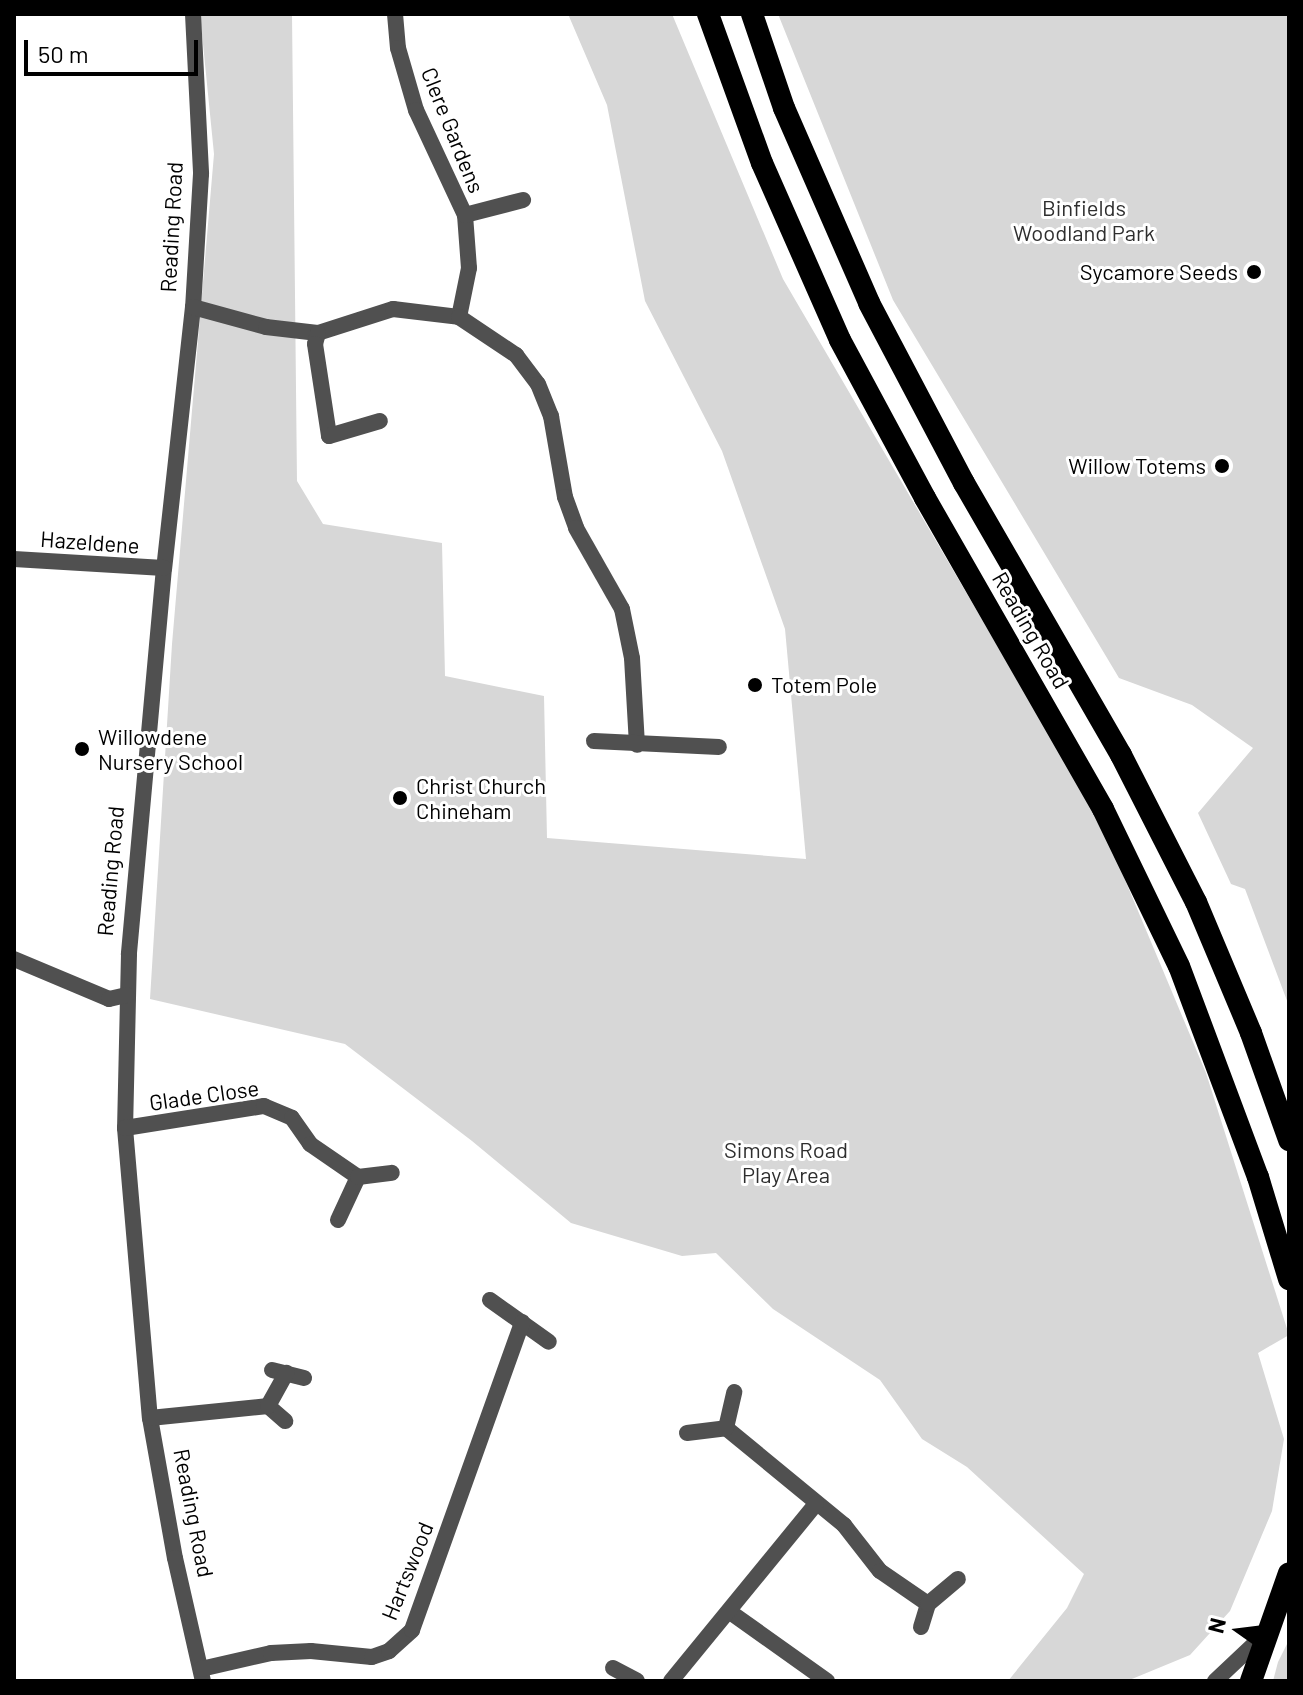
<!DOCTYPE html>
<style>
body{margin:0}
#map{position:relative;width:1303px;height:1695px;overflow:hidden;background:#fff;font-family:Barlow,sans-serif}
div>[style]{position:absolute}
.green>*{inset:0;background:#d7d7d7}
.minor>*{height:16px;margin:-8px;padding:0 8px;transform-origin:8px;border-radius:8px;background:#505050}
.tertiary>*{height:16px;margin:-8px;padding:0 8px;transform-origin:8px;border-radius:8px;background:#505050}
.trunk>*{height:22px;margin:-11px;padding:0 11px;transform-origin:11px;border-radius:11px;background:#000}
.dots>*{width:22px;height:22px;translate:-50% -50%;box-sizing:border-box;border:4px solid #fff;border-radius:50%}
span{translate:-50% -50%;white-space:nowrap;text-align:center;line-height:1.15;-webkit-text-stroke:6px #fff;paint-order:stroke}
.street-label{font-size:22px;color:#000}
.park-label{font-size:22px;color:#2e2e2e}
.poi-label{font-size:22px;color:#000}
.right{translate:-100% -50%;text-align:right}
.left{translate:0 -50%;text-align:left}
.frame{position:absolute;inset:0;border:16px solid #000;pointer-events:none}
.north{position:absolute;left:1199px;top:1591px;width:80px;height:80px;-webkit-text-stroke:6px #fff;paint-order:stroke;rotate:284deg;font-size:22px;font-weight:700;line-height:32px;text-align:center;color:#000}
.north::after{content:'';display:block;margin:auto;width:28px;height:36px;background:#000;clip-path:polygon(50% 0,100% 100%,50% 72%,0 100%)}
.scale{position:absolute;left:24px;top:40px;width:174px;height:36px;box-sizing:border-box;border:4px solid #000;border-top:0;padding-left:10px;font-size:24px;line-height:28px;white-space:nowrap;color:#000;-webkit-text-stroke:6px #fff;paint-order:stroke}
</style>
<div id="map">
<div class="green">
<i style="clip-path:polygon(200px 14px,292px 14px,297px 481px,323px 524px,442px 543px,445px 676px,544px 696px,547px 838px,806px 859px,785px 629px,722px 451px,645px 301px,607px 105px,568px 14px,672px 14px,783px 279px,1102px 825px,1206px 1073px,1289px 1335px,1258px 1353px,1284px 1439px,1272px 1511px,1230px 1611px,1190px 1655px,1127px 1681px,1008px 1681px,1067px 1608px,1084px 1574px,967px 1467px,922px 1439px,880px 1380px,773px 1309px,716px 1253px,682px 1256px,571px 1223px,472px 1141px,345px 1044px,150px 999px,172px 644px,214px 154px)"></i>
<i style="clip-path:polygon(778px 14px,1289px 14px,1289px 1006px,1245px 889px,1231px 884px,1198px 813px,1253px 748px,1192px 705px,1119px 678px,893px 300px)"></i>
<i style="clip-path:polygon(1289px 1640px,1289px 1681px,1273px 1681px,1278px 1662px)"></i>
</div>
<div class="minor">
<i style="left:193px;top:14px;width:160px;rotate:87.1deg"></i>
<i style="left:201px;top:174px;width:133px;rotate:93.4deg"></i>
<i style="left:193px;top:307px;width:263px;rotate:96.3deg"></i>
<i style="left:164px;top:568px;width:388px;rotate:95.2deg"></i>
<i style="left:129px;top:954px;width:174px;rotate:91.3deg"></i>
<i style="left:125px;top:1128px;width:291px;rotate:85.1deg"></i>
<i style="left:150px;top:1418px;width:142px;rotate:79.9deg"></i>
<i style="left:175px;top:1558px;width:126px;rotate:77.2deg"></i>
<i style="left:395px;top:14px;width:34px;rotate:85deg"></i>
<i style="left:398px;top:48px;width:65px;rotate:73.8deg"></i>
<i style="left:416px;top:110px;width:116px;rotate:65deg"></i>
<i style="left:465px;top:215px;width:53px;rotate:85.7deg"></i>
<i style="left:469px;top:268px;width:50px;rotate:101.5deg"></i>
<i style="left:465px;top:215px;width:60px;rotate:-14.5deg"></i>
<i style="left:193px;top:307px;width:76px;rotate:15.3deg"></i>
<i style="left:266px;top:327px;width:52px;rotate:6.6deg"></i>
<i style="left:318px;top:333px;width:79px;rotate:-17.7deg"></i>
<i style="left:393px;top:309px;width:66px;rotate:6.9deg"></i>
<i style="left:459px;top:317px;width:69px;rotate:33.7deg"></i>
<i style="left:516px;top:355px;width:36px;rotate:53deg"></i>
<i style="left:538px;top:384px;width:35px;rotate:68deg"></i>
<i style="left:551px;top:416px;width:82px;rotate:80.2deg"></i>
<i style="left:565px;top:497px;width:33px;rotate:70deg"></i>
<i style="left:576px;top:528px;width:93px;rotate:60.4deg"></i>
<i style="left:622px;top:609px;width:50px;rotate:78.5deg"></i>
<i style="left:632px;top:658px;width:87px;rotate:86.7deg"></i>
<i style="left:318px;top:333px;width:11px;rotate:105deg"></i>
<i style="left:315px;top:344px;width:93px;rotate:81.3deg"></i>
<i style="left:329px;top:436px;width:53px;rotate:-16.4deg"></i>
<i style="left:14px;top:559px;width:150px;rotate:3.4deg"></i>
<i style="left:594px;top:741px;width:125px;rotate:2.7deg"></i>
<i style="left:14px;top:959px;width:103px;rotate:22.8deg"></i>
<i style="left:109px;top:999px;width:18px;rotate:-13deg"></i>
<i style="left:125px;top:1128px;width:141px;rotate:-9deg"></i>
<i style="left:264px;top:1106px;width:30px;rotate:23deg"></i>
<i style="left:292px;top:1118px;width:32px;rotate:55deg"></i>
<i style="left:310px;top:1144px;width:58px;rotate:34.5deg"></i>
<i style="left:338px;top:1220px;width:47px;rotate:-65.1deg"></i>
<i style="left:358px;top:1177px;width:34px;rotate:-7deg"></i>
<i style="left:490px;top:1300px;width:72px;rotate:35.4deg"></i>
<i style="left:272px;top:1370px;width:33px;rotate:14deg"></i>
<i style="left:268px;top:1406px;width:23px;rotate:41deg"></i>
<i style="left:150px;top:1418px;width:119px;rotate:-5.8deg"></i>
<i style="left:268px;top:1406px;width:38px;rotate:-61deg"></i>
<i style="left:726px;top:1428px;width:153px;rotate:39.4deg"></i>
<i style="left:844px;top:1525px;width:58px;rotate:52deg"></i>
<i style="left:880px;top:1571px;width:58px;rotate:34.5deg"></i>
<i style="left:687px;top:1433px;width:39px;rotate:-7deg"></i>
<i style="left:726px;top:1428px;width:37px;rotate:-77deg"></i>
<i style="left:730px;top:1612px;width:119px;rotate:35.4deg"></i>
<i style="left:921px;top:1627px;width:24px;rotate:-73deg"></i>
<i style="left:928px;top:1604px;width:39px;rotate:-40deg"></i>
<i style="left:613px;top:1668px;width:27px;rotate:28deg"></i>
<i style="left:201px;top:1669px;width:72px;rotate:-12.9deg"></i>
<i style="left:271px;top:1653px;width:40px;rotate:-2.9deg"></i>
<i style="left:311px;top:1651px;width:61px;rotate:5.6deg"></i>
<i style="left:372px;top:1657px;width:18px;rotate:-19deg"></i>
<i style="left:389px;top:1651px;width:31px;rotate:-42deg"></i>
<i style="left:412px;top:1630px;width:327px;rotate:-70.3deg"></i>
<i style="left:671px;top:1681px;width:229px;rotate:-50.7deg"></i>
</div>
<div class="tertiary">
<i style="left:1215px;top:1681px;width:70px;rotate:-43.3deg"></i>
</div>
<div class="trunk">
<i style="left:708px;top:14px;width:158px;rotate:70.1deg"></i>
<i style="left:762px;top:163px;width:193px;rotate:66.2deg"></i>
<i style="left:840px;top:340px;width:179px;rotate:61.7deg"></i>
<i style="left:925px;top:498px;width:358px;rotate:60.2deg"></i>
<i style="left:1103px;top:809px;width:174px;rotate:64.2deg"></i>
<i style="left:1179px;top:966px;width:225px;rotate:69.5deg"></i>
<i style="left:1258px;top:1177px;width:107px;rotate:73.1deg"></i>
<i style="left:752px;top:14px;width:99px;rotate:71.2deg"></i>
<i style="left:784px;top:108px;width:213px;rotate:66.4deg"></i>
<i style="left:869px;top:303px;width:204px;rotate:62.2deg"></i>
<i style="left:964px;top:483px;width:314px;rotate:60deg"></i>
<i style="left:1121px;top:755px;width:165px;rotate:63deg"></i>
<i style="left:1196px;top:902px;width:142px;rotate:67.2deg"></i>
<i style="left:1251px;top:1033px;width:114px;rotate:70.4deg"></i>
<i style="left:1251px;top:1681px;width:114px;rotate:-70.6deg"></i>
</div>
<div class="dots">
<i style="left:1254px;top:272px;background:#000"></i>
<i style="left:1222px;top:466px;background:#000"></i>
<i style="left:755px;top:685px;background:#000"></i>
<i style="left:82px;top:749px;background:#000"></i>
<i style="left:400px;top:798px;background:#000"></i>
</div>
<div class="street-label">
<span style="left:453px;top:130px;rotate:68deg">Clere Gardens</span>
<span style="left:171px;top:227px;rotate:-87deg">Reading Road</span>
<span style="left:90px;top:542px;rotate:4deg">Hazeldene</span>
<span style="left:1031px;top:630px;rotate:60deg">Reading Road</span>
<span style="left:110px;top:871px;rotate:-85deg">Reading Road</span>
<span style="left:204px;top:1095px;rotate:-8deg">Glade Close</span>
<span style="left:194px;top:1513px;rotate:79deg">Reading Road</span>
<span style="left:407px;top:1571px;rotate:-68deg">Hartswood</span>
</div>
<div class="park-label">
<span style="left:1084px;top:220px">Binfields<br>Woodland Park</span>
<span style="left:786px;top:1162px">Simons Road<br>Play Area</span>
</div>
<div class="poi-label">
<span class="right" style="left:1238px;top:272px">Sycamore Seeds</span>
<span class="right" style="left:1206px;top:466px">Willow Totems</span>
<span class="left" style="left:771px;top:685px">Totem Pole</span>
<span class="left" style="left:98px;top:749px">Willowdene<br>Nursery School</span>
<span class="left" style="left:416px;top:798px">Christ Church<br>Chineham</span>
</div>
<div class="frame"></div>
<div class="north">N</div>
<div class="scale">50 m</div>
</div>
